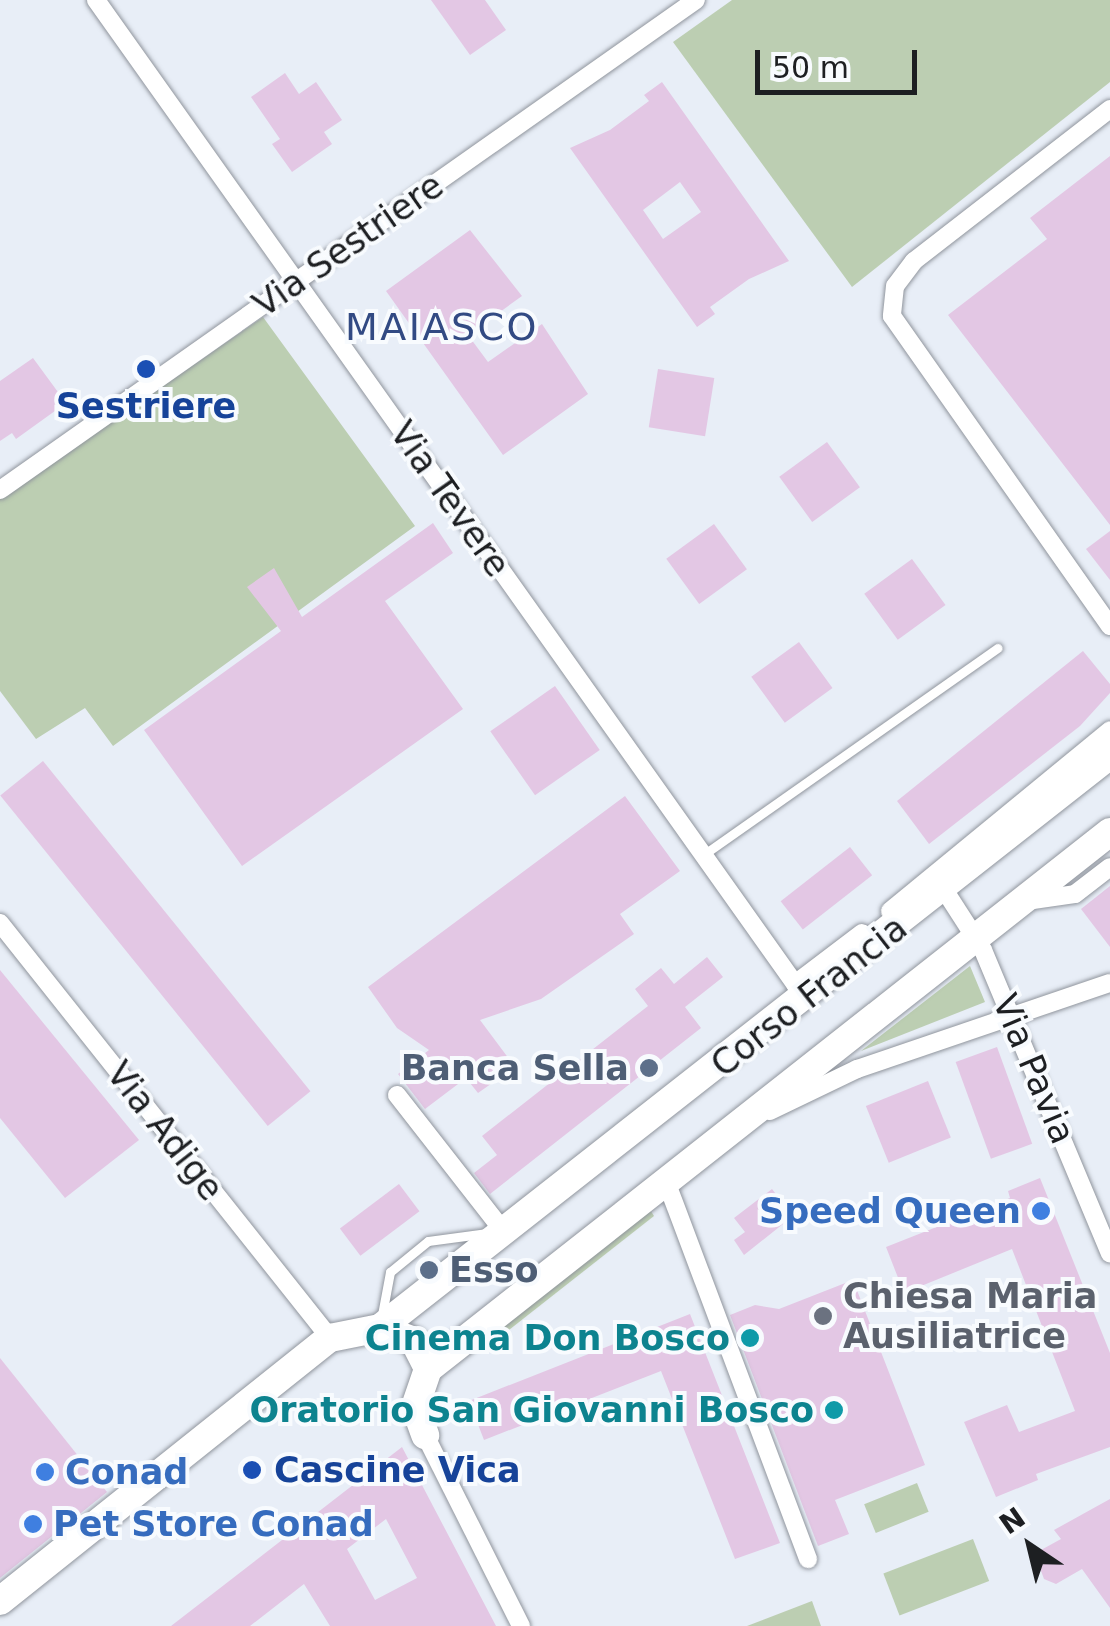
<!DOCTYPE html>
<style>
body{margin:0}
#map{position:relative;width:1110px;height:1626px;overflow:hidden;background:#e8eef7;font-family:"DejaVu Sans",sans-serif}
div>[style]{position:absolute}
.green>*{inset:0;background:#bcceb2;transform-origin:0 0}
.building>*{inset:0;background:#e3c7e4;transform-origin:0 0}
.roads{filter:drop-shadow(0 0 2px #90959d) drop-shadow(0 0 2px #90959d)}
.lane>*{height:9px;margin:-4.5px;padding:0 4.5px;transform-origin:4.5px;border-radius:4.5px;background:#fff}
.street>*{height:18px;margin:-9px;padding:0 9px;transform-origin:9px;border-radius:9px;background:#fff}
.primary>*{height:28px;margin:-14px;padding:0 14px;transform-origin:14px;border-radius:14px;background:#fff}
.dots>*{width:28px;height:28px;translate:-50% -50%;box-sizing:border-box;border:5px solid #f8fbfe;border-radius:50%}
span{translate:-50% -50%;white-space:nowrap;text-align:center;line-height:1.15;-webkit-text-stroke:8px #f8fbfe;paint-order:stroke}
.street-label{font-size:35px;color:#1d1f22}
.transit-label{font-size:35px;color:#164399;font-weight:700}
.left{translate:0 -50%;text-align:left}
.service-label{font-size:35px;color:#4e5e75;font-weight:700}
.right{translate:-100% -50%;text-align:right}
.shop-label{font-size:35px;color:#366cbe;font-weight:700}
.worship-label{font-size:35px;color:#5b616d;font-weight:700}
.culture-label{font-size:35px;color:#0d838f;font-weight:700}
.neighbourhood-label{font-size:38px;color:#324a83;letter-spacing:2.5px}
.north{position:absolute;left:980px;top:1496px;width:100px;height:100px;-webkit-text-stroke:8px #f8fbfe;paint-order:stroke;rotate:325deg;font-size:28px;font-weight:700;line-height:40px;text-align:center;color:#1d1f22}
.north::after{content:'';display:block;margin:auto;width:35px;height:45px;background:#1d1f22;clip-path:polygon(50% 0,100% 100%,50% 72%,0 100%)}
.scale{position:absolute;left:755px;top:50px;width:162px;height:45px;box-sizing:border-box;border:5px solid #1d1f22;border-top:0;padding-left:12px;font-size:30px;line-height:35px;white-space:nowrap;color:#1d1f22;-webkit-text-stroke:8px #f8fbfe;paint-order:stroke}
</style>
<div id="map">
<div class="green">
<i style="clip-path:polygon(732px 0,1110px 0,1110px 82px,852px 287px,673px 42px)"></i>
<i style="clip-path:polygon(263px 317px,415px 526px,113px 746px,85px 708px,36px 739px,0 691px,0 499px)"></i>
<i style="clip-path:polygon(970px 966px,985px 1002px,861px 1051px)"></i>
<i style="clip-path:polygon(647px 1205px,654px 1216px,486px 1348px,479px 1340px)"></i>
<i style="left:917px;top:1483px;width:31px;height:57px;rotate:68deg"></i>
<i style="left:973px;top:1539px;width:45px;height:96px;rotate:69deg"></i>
<i style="clip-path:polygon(812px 1601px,821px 1626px,747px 1626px)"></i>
</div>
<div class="building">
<i style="clip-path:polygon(431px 0,485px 0,506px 30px,470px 55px)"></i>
<i style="clip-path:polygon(285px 73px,299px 94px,316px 82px,342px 120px,324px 132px,332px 144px,292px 172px,272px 144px,280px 139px,251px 97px)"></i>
<i style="clip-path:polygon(evenodd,662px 82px,789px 261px,749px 279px,710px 307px,715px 314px,697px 327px,570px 148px,610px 130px,649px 101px,644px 95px,662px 82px,680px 182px,701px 212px,663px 239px,643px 210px,680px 182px)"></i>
<i style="clip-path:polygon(1110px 156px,1110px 525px,948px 315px,1047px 239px,1030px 218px)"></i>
<i style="clip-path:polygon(470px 230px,522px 296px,468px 335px,488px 362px,542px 324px,588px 394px,503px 455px,386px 291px)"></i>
<i style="clip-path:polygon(33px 358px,66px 403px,16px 439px,12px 433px,0 441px,0 381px)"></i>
<i style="left:658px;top:369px;width:57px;height:59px;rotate:9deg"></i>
<i style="left:827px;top:442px;width:56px;height:59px;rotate:54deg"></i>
<i style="clip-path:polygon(433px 523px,453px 553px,385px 601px,463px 709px,242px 866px,144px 730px,281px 631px,247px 587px,274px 568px,302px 617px)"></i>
<i style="left:714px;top:524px;width:56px;height:59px;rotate:54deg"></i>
<i style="clip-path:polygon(1110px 531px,1110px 580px,1086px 549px)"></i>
<i style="left:912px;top:559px;width:57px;height:59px;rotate:54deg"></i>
<i style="left:799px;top:642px;width:57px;height:59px;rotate:54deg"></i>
<i style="clip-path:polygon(1083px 651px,1110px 684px,1110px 693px,1080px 726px,929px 844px,897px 801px)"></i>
<i style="left:555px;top:686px;width:78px;height:79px;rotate:55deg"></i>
<i style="left:43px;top:761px;width:425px;height:55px;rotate:51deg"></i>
<i style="clip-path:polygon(625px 796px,680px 871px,620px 914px,634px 934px,541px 999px,480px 1020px,515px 1067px,478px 1093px,466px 1078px,425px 1109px,398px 1074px,429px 1050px,397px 1028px,368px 987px)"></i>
<i style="left:850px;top:847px;width:36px;height:88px;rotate:52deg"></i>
<i style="clip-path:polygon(1110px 886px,1110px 947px,1081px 909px)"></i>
<i style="clip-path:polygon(707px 957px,723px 977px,685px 1007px,701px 1028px,490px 1194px,474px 1173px,497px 1155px,482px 1136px,648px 1006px,635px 989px,661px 968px,674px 984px)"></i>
<i style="clip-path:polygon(0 970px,139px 1140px,65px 1198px,0 1118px)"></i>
<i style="left:997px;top:1047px;width:103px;height:44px;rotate:70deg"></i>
<i style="left:928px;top:1081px;width:61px;height:67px;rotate:68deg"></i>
<i style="clip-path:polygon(1040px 1178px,1110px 1353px,1110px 1447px,1036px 1474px,1038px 1480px,996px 1497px,964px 1422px,1007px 1405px,1019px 1432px,1075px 1411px,1012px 1249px,904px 1293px,886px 1247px,1010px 1198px,1008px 1191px)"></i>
<i style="left:399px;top:1184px;width:34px;height:74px;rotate:53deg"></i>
<i style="clip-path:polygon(772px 1189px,793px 1216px,744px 1255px,734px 1240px,745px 1232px,734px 1218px)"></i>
<i style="clip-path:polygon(853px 1280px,925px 1465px,835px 1500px,849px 1534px,818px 1546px,730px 1315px,755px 1305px,779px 1309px)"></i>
<i style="clip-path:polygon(690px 1314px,780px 1543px,735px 1559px,661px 1371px,484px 1440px,469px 1401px)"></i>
<i style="clip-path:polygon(0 1358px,107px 1492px,0 1578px)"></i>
<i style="clip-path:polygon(evenodd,402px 1447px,496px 1626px,330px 1626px,304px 1584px,250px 1626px,171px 1626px,402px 1447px,386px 1519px,417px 1578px,375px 1600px,347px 1549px,386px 1519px)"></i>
<i style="clip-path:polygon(1110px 1499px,1110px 1608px,1082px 1569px,1056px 1584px,1044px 1579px,1037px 1560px,1041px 1550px,1061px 1539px,1054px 1530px)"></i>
</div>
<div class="roads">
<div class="lane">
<i style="left:703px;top:855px;width:360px;rotate:-35.1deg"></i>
<i style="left:381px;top:1320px;width:49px;rotate:-79.4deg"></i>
<i style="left:390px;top:1272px;width:49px;rotate:-39.2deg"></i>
<i style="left:428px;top:1241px;width:60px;rotate:-7.7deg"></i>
</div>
<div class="street">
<i style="left:96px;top:0;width:1224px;rotate:54.61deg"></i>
<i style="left:1110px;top:109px;width:248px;rotate:142.2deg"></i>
<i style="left:914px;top:261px;width:31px;rotate:127deg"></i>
<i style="left:895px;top:286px;width:30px;rotate:96deg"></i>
<i style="left:892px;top:316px;width:379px;rotate:54.9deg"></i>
<i style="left:0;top:490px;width:851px;rotate:-35.15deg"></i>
<i style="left:945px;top:891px;width:70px;rotate:57.2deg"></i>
<i style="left:983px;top:950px;width:329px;rotate:67.3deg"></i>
<i style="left:1026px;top:901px;width:49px;rotate:-8.1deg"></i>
<i style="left:1075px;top:894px;width:44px;rotate:-37.6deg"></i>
<i style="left:890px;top:911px;width:285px;rotate:-39.4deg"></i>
<i style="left:0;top:923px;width:530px;rotate:51.51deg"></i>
<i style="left:795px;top:984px;width:84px;rotate:-37.3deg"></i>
<i style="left:397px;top:1095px;width:175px;rotate:52deg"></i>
<i style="left:770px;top:1111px;width:97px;rotate:-25.8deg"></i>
<i style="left:857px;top:1069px;width:267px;rotate:-18.8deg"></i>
<i style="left:666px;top:1181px;width:404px;rotate:69.4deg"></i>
<i style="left:425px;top:1435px;width:214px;rotate:63.3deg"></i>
</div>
<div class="primary">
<i style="left:380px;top:1328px;width:928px;rotate:-38.13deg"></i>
<i style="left:428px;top:1369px;width:868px;rotate:-38.22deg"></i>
<i style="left:0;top:1601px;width:422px;rotate:-38.6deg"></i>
<i style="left:330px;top:1338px;width:51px;rotate:-11.3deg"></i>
<i style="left:380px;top:1328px;width:36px;rotate:21deg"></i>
<i style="left:414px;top:1341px;width:31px;rotate:63deg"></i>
<i style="left:428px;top:1369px;width:40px;rotate:108.9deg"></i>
<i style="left:415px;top:1407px;width:30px;rotate:70deg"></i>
</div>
</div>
<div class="dots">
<i style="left:146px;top:369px;background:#1a4fb4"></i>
<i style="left:649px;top:1068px;background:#5c6f8a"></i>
<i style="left:1041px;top:1211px;background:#3f7fe0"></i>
<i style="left:429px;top:1270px;background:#5c6f8a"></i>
<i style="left:823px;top:1316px;background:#6b7280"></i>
<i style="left:750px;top:1338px;background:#0f9aa8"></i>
<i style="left:834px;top:1410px;background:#0f9aa8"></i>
<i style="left:252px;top:1470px;background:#1a4fb4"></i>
<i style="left:45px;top:1472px;background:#3f7fe0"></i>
<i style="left:33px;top:1524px;background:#3f7fe0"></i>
</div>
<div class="street-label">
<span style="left:348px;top:245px;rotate:-35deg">Via Sestriere</span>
<span style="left:450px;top:499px;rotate:55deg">Via Tevere</span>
<span style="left:809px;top:996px;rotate:-38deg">Corso Francia</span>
<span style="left:1034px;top:1069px;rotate:67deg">Via Pavia</span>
<span style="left:165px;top:1131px;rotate:52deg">Via Adige</span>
</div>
<div class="transit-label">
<span style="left:146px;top:406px">Sestriere</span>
<span class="left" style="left:274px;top:1470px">Cascine Vica</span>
</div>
<div class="service-label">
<span class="right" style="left:629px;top:1068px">Banca Sella</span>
<span class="left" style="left:449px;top:1270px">Esso</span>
</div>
<div class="shop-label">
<span class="right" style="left:1021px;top:1211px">Speed Queen</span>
<span class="left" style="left:65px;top:1472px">Conad</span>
<span class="left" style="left:53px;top:1524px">Pet Store Conad</span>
</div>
<div class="worship-label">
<span class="left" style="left:843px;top:1316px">Chiesa Maria<br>Ausiliatrice</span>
</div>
<div class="culture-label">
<span class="right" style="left:730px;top:1338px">Cinema Don Bosco</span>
<span class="right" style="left:814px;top:1410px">Oratorio San Giovanni Bosco</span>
</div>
<div class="neighbourhood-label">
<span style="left:442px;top:328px">MAIASCO</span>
</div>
<div class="north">N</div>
<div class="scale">50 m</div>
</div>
